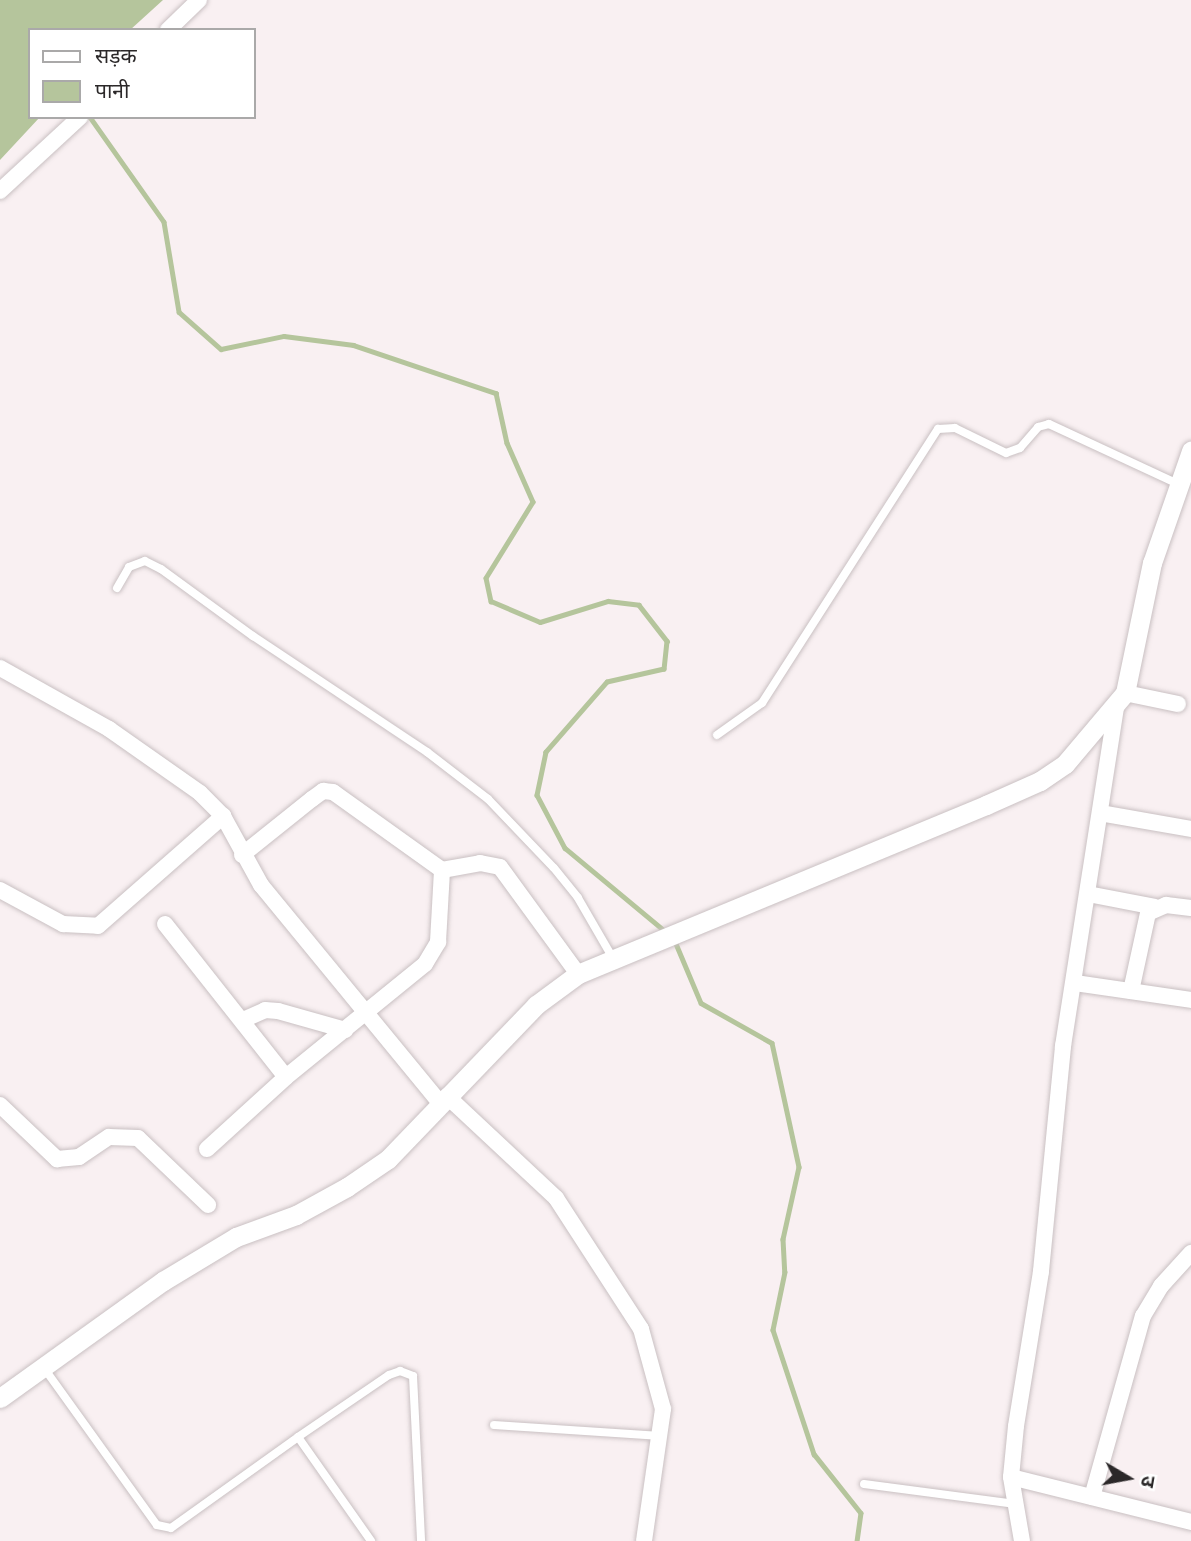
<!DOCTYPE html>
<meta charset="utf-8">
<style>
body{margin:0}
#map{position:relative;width:1191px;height:1541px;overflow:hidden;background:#f9f0f2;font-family:"PT Sans Narrow","Noto Sans Devanagari",sans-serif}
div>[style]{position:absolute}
.water>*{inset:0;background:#b5c59c}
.stream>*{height:4.5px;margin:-2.25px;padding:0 2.25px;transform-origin:2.25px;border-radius:2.25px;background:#b5c59c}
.roads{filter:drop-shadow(0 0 2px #c9c0c2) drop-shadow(0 0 2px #c9c0c2)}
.service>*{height:8px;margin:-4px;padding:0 4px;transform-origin:4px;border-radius:4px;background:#fff}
.minor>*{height:16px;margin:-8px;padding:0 8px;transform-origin:8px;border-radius:8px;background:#fff}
.tertiary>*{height:19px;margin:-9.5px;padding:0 9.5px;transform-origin:9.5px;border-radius:9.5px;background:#fff}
span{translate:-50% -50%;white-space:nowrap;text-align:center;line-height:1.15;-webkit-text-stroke:6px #fff;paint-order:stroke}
.legend{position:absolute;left:28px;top:28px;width:228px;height:91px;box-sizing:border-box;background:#fff;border:2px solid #aaa9a9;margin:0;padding:9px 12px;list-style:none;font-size:21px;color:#2b2829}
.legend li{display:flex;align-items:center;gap:14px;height:35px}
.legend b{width:35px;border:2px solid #aaa9a9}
.north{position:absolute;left:1093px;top:1443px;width:70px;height:70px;-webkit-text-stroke:5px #fff;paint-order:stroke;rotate:100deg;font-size:19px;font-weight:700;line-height:28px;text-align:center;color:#2b2829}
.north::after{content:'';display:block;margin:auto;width:24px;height:32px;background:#2b2829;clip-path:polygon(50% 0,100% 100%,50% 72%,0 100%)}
</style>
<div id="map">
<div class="water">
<i style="clip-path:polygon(0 0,163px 0,130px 30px,30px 30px,30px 117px,40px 117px,0 160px)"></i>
</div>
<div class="stream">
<i style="left:90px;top:117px;width:128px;rotate:54.8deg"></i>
<i style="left:164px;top:222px;width:91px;rotate:80.5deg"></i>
<i style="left:179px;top:312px;width:56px;rotate:41.4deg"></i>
<i style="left:221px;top:349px;width:64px;rotate:-11.7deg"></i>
<i style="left:284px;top:336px;width:70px;rotate:7.4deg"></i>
<i style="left:353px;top:345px;width:151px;rotate:18.6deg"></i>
<i style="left:496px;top:393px;width:51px;rotate:77.6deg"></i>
<i style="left:507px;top:443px;width:64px;rotate:66.2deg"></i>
<i style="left:533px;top:502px;width:89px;rotate:121.7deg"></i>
<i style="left:486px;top:578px;width:24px;rotate:78deg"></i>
<i style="left:491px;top:601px;width:53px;rotate:23.2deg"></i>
<i style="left:540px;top:622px;width:71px;rotate:-17.2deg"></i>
<i style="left:608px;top:601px;width:31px;rotate:7deg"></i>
<i style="left:639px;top:605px;width:46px;rotate:52.1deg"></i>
<i style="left:667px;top:641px;width:28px;rotate:96deg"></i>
<i style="left:664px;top:669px;width:58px;rotate:167.2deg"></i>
<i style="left:607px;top:682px;width:93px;rotate:131.1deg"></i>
<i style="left:546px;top:752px;width:44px;rotate:101.8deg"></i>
<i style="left:537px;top:795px;width:60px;rotate:62.2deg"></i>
<i style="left:565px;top:848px;width:130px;rotate:39.7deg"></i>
<i style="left:674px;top:939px;width:69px;rotate:67.1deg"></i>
<i style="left:701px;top:1003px;width:81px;rotate:29.4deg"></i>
<i style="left:772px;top:1043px;width:127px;rotate:77.7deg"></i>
<i style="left:799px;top:1167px;width:74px;rotate:102.5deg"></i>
<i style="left:783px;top:1239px;width:33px;rotate:87deg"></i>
<i style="left:785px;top:1272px;width:59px;rotate:101.7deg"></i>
<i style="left:773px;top:1330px;width:131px;rotate:71.7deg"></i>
<i style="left:814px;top:1454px;width:75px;rotate:51.5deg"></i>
<i style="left:861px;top:1513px;width:28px;rotate:98deg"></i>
</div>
<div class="roads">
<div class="service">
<i style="left:117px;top:588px;width:24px;rotate:-60deg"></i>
<i style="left:129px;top:567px;width:17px;rotate:-21deg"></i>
<i style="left:145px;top:561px;width:18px;rotate:27deg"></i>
<i style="left:161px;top:569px;width:114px;rotate:36.1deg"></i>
<i style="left:253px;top:636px;width:209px;rotate:33.7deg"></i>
<i style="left:427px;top:752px;width:77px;rotate:37.6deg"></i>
<i style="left:488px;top:799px;width:95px;rotate:46.3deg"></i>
<i style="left:554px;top:868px;width:38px;rotate:51deg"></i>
<i style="left:578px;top:898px;width:72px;rotate:59.9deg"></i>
<i style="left:717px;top:735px;width:55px;rotate:-35.4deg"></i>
<i style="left:762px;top:703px;width:326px;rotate:-57.3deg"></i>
<i style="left:938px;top:429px;width:17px;rotate:-3deg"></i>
<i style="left:955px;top:428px;width:57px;rotate:26.1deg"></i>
<i style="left:1006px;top:453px;width:15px;rotate:-20deg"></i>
<i style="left:1020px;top:448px;width:28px;rotate:-49deg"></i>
<i style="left:1038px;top:427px;width:11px;rotate:-15deg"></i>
<i style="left:1049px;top:424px;width:142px;rotate:24.9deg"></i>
<i style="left:44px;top:1368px;width:193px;rotate:54.3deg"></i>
<i style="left:157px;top:1525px;width:14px;rotate:12deg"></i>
<i style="left:171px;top:1528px;width:156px;rotate:-35.6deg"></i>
<i style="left:298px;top:1437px;width:127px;rotate:54.9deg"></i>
<i style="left:494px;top:1425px;width:167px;rotate:3.8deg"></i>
<i style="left:298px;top:1437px;width:110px;rotate:-34.3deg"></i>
<i style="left:389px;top:1375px;width:12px;rotate:-20deg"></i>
<i style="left:400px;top:1371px;width:14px;rotate:21deg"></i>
<i style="left:413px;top:1376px;width:165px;rotate:87.2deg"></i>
<i style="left:864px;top:1484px;width:153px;rotate:7.5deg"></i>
</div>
<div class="minor">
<i style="left:168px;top:30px;width:43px;rotate:-44.1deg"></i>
<i style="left:0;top:191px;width:109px;rotate:-42.8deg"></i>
<i style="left:0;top:668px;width:125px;rotate:29.2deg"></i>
<i style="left:109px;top:729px;width:111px;rotate:35.1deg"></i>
<i style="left:200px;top:793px;width:33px;rotate:45deg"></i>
<i style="left:223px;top:816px;width:79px;rotate:61.2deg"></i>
<i style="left:261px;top:885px;width:282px;rotate:50.6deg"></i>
<i style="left:1125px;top:693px;width:54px;rotate:11.7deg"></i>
<i style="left:1100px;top:813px;width:92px;rotate:10deg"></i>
<i style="left:242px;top:855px;width:90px;rotate:-38.7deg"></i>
<i style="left:312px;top:799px;width:14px;rotate:-36deg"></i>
<i style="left:323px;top:791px;width:10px;rotate:6deg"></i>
<i style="left:333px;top:792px;width:134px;rotate:35.6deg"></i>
<i style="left:442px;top:870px;width:39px;rotate:-10deg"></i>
<i style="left:480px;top:863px;width:20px;rotate:11deg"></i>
<i style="left:500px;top:867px;width:132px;rotate:53.9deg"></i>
<i style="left:0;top:890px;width:72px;rotate:28.4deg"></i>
<i style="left:63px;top:924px;width:35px;rotate:3deg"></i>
<i style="left:98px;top:926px;width:167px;rotate:-41.3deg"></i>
<i style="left:1088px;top:894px;width:68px;rotate:11deg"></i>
<i style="left:165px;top:924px;width:195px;rotate:51.7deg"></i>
<i style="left:1075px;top:983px;width:117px;rotate:8.3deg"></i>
<i style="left:1131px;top:991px;width:80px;rotate:-77.7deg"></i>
<i style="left:1148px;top:913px;width:20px;rotate:-24deg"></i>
<i style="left:1166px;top:905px;width:25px;rotate:7deg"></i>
<i style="left:243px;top:1020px;width:24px;rotate:-24deg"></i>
<i style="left:265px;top:1010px;width:13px;rotate:4deg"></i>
<i style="left:278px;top:1011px;width:70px;rotate:15.8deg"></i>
<i style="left:447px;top:1096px;width:149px;rotate:43.1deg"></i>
<i style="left:556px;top:1198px;width:156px;rotate:57deg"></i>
<i style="left:641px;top:1329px;width:83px;rotate:74.6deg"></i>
<i style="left:663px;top:1409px;width:133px;rotate:98.2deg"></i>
<i style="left:0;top:1105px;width:79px;rotate:43.5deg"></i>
<i style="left:57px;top:1159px;width:22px;rotate:-5deg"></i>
<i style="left:79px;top:1157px;width:36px;rotate:-34deg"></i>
<i style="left:109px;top:1137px;width:29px;rotate:2deg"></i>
<i style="left:138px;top:1138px;width:97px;rotate:43.7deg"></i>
<i style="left:207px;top:1149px;width:107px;rotate:-42.3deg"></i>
<i style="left:286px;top:1077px;width:179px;rotate:-39.1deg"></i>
<i style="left:425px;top:964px;width:26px;rotate:-59deg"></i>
<i style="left:438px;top:942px;width:72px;rotate:-86.8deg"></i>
<i style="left:1011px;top:1477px;width:186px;rotate:14deg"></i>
<i style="left:1092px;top:1497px;width:188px;rotate:-74.3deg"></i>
<i style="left:1143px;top:1316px;width:35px;rotate:-59deg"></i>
<i style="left:1161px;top:1286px;width:45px;rotate:-47.7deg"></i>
<i style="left:1022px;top:1541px;width:65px;rotate:-99.8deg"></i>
<i style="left:1011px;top:1477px;width:51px;rotate:-84.4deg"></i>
<i style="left:1016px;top:1426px;width:157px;rotate:-80.8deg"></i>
<i style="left:1041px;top:1271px;width:226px;rotate:-84.4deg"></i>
<i style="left:1063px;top:1046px;width:343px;rotate:-81.1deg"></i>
</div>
<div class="tertiary">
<i style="left:0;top:1398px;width:201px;rotate:-35.7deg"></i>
<i style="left:163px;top:1281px;width:85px;rotate:-31.1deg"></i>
<i style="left:236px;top:1237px;width:64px;rotate:-20.1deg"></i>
<i style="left:296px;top:1215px;width:58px;rotate:-28.8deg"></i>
<i style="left:347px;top:1187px;width:50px;rotate:-34.3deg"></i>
<i style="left:388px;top:1159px;width:214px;rotate:-46.1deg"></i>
<i style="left:536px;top:1005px;width:52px;rotate:-36.4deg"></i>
<i style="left:578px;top:974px;width:442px;rotate:-22.5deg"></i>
<i style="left:986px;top:805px;width:59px;rotate:-24deg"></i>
<i style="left:1040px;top:781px;width:30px;rotate:-34deg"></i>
<i style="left:1065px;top:764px;width:93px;rotate:-49.8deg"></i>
<i style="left:1125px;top:693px;width:133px;rotate:-78.3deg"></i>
<i style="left:1152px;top:563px;width:119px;rotate:-70.8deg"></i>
</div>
</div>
<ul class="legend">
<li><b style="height:9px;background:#fff"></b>सड़क</li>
<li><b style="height:19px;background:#b5c59c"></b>पानी</li>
</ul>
<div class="north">उ</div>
</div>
